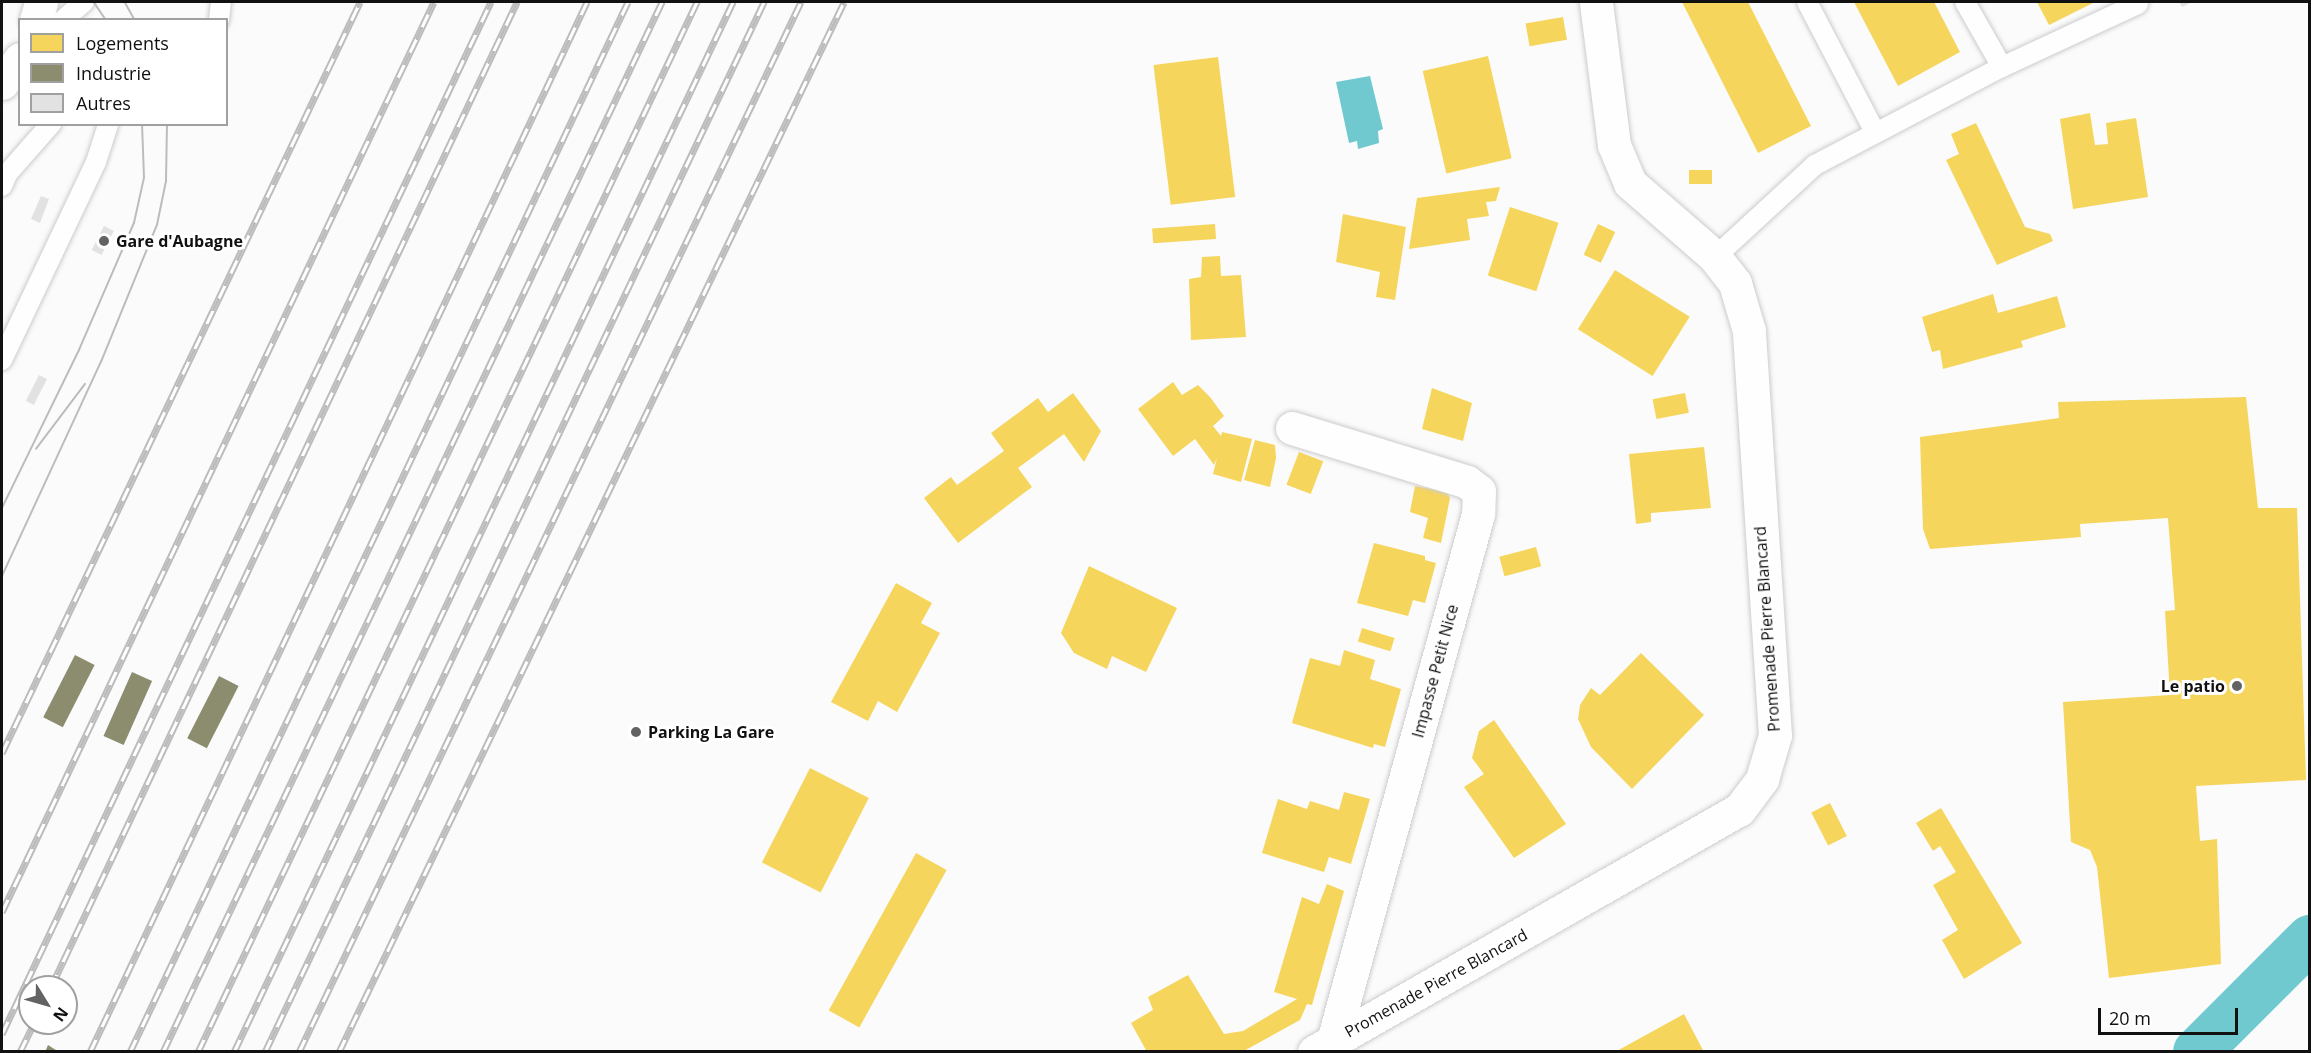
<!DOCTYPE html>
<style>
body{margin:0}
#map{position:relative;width:2311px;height:1053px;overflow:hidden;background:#fbfbfc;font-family:"Open Sans",sans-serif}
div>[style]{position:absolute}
.water>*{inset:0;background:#70c9ce}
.homes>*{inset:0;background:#f6d55c;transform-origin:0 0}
.industry>*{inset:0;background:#8c8c6e;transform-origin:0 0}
.canal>*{height:48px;margin:-24px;padding:0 24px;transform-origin:24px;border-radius:24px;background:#70c9ce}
.building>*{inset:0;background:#e2e2e2;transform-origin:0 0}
.roads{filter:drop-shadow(0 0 2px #cccccd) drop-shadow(0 0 2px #cccccd)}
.service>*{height:20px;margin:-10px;padding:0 10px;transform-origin:10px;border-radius:10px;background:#fefeff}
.minor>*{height:33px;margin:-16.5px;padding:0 16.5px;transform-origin:16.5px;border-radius:16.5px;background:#fefeff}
.tertiary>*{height:33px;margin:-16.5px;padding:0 16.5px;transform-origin:16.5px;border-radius:16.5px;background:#fefeff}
.tram>*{height:1.5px;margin:-0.75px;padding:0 0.75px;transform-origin:0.75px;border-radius:0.75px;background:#bcbcbc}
.rail>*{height:7px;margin-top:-3.5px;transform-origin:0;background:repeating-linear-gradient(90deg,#fff 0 14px,#bcbcbc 0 28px);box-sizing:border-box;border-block:2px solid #bcbcbc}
.dots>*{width:16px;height:16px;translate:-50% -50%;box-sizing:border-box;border:3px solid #fff;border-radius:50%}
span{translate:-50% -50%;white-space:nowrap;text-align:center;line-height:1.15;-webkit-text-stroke:6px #fff;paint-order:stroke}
.poi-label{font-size:16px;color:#111;font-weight:700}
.left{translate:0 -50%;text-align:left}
.right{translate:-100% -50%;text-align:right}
.street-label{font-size:16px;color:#111}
.frame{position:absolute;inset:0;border:3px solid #111;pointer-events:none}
.legend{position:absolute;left:18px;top:18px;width:210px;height:108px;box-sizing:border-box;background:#fff;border:2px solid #a0a0a0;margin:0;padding:8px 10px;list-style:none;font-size:18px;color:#111}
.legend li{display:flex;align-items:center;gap:12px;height:30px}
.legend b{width:30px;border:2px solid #a0a0a0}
.north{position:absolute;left:18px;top:975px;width:60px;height:60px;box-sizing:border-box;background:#fff;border:2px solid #a0a0a0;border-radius:50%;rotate:127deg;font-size:16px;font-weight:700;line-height:24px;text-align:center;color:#111}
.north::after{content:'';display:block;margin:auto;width:21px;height:27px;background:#636363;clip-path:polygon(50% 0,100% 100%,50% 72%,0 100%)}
.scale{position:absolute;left:2098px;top:1008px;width:140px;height:27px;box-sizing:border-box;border:3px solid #111;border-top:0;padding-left:8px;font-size:18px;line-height:21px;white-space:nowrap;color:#111;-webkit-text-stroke:4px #fff;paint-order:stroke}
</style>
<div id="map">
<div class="water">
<i style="clip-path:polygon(1370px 76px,1383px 129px,1378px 131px,1379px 143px,1358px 149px,1357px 141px,1349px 143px,1336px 82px)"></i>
</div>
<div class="homes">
<i style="clip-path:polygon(1682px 2px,1748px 2px,1811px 126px,1758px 153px)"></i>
<i style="clip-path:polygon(1854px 2px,1934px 2px,1960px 52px,1898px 86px)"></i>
<i style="clip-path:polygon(2037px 2px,2095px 2px,2049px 25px)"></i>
<i style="left:1563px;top:17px;width:23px;height:38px;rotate:80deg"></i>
<i style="left:1488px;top:56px;width:105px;height:67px;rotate:77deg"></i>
<i style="left:1218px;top:57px;width:141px;height:65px;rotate:83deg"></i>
<i style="clip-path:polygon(2090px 113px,2095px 145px,2108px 144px,2106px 123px,2136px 118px,2148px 197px,2073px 209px,2060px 119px)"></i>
<i style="clip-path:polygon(1976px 123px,2025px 227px,2050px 234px,2053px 241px,1997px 265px,1946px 160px,1959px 154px,1951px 134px)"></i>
<i style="left:1689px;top:170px;width:23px;height:14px"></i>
<i style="clip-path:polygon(1500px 187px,1496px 201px,1486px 202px,1489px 216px,1467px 219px,1470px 240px,1409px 249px,1417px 198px)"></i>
<i style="left:1510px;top:207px;width:51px;height:72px;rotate:18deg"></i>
<i style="clip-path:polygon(1343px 214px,1406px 227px,1395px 300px,1376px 297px,1380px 272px,1336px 262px)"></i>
<i style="left:1215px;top:224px;width:15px;height:63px;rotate:86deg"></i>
<i style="left:1598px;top:224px;width:19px;height:34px;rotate:25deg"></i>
<i style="clip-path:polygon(1220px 256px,1221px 276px,1241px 275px,1246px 337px,1191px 340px,1189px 279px,1201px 277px,1202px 257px)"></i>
<i style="left:1615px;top:270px;width:88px;height:70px;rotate:32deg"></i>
<i style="clip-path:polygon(1993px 294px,1998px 313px,2057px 296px,2066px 327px,2021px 341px,2023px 347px,1943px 369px,1940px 350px,1932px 352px,1922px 317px)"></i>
<i style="clip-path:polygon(1173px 382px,1182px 395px,1198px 385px,1210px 397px,1224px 416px,1213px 426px,1221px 436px,1222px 432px,1252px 439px,1241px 482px,1213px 474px,1217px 458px,1214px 465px,1195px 439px,1173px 456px,1138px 409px)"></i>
<i style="clip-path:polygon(1432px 388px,1472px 403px,1463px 441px,1422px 429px)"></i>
<i style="clip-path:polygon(1073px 393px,1101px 431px,1084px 462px,1064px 434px,1018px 468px,1032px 487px,958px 543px,924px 498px,951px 477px,957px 485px,1004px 451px,991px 433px,1038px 398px,1048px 412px)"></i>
<i style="left:1685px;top:393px;width:20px;height:33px;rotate:79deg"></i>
<i style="clip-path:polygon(2246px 397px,2258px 508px,2297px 508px,2306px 780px,2196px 786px,2200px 841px,2217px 839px,2221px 964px,2109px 978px,2097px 867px,2090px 850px,2071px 842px,2063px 702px,2170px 695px,2165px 611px,2175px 610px,2168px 518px,2080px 524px,2081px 537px,1930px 549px,1923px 529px,1920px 437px,2059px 418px,2058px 402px)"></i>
<i style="clip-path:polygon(1255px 440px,1275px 445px,1276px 458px,1270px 487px,1244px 480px)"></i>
<i style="clip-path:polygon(1704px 447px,1711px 508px,1651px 513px,1651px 522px,1636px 524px,1629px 454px)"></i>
<i style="left:1299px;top:452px;width:26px;height:35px;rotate:21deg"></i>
<i style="clip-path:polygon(1415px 486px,1447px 492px,1450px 498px,1441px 543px,1423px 538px,1428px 518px,1410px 512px)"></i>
<i style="clip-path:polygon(1374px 543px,1425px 556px,1425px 560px,1436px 563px,1425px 603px,1413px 600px,1408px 616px,1357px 603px)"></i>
<i style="left:1536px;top:547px;width:20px;height:38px;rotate:75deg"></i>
<i style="clip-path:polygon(1089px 566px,1177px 608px,1146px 672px,1112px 656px,1107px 669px,1074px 653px,1061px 633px)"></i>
<i style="clip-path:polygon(896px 583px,932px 603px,921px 623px,940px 633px,897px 712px,878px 701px,868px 721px,831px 702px)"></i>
<i style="left:1362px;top:628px;width:34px;height:14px;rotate:17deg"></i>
<i style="clip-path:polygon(1344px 650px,1375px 660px,1370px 679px,1401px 689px,1385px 747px,1374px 744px,1373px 748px,1292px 723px,1310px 658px,1340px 666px)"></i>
<i style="clip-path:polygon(1641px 653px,1704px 715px,1632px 789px,1591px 747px,1578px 719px,1580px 705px,1591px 688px,1600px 695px)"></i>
<i style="clip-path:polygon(1494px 720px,1566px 824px,1514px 858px,1464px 787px,1484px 774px,1472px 758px,1479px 731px)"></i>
<i style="left:810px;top:768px;width:66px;height:106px;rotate:27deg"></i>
<i style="clip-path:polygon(1344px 792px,1370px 799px,1351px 864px,1329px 857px,1324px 872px,1262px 853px,1278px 799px,1307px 809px,1310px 801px,1339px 810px)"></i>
<i style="left:1830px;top:803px;width:37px;height:21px;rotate:63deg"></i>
<i style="clip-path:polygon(1941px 808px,2022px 943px,1964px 979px,1942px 940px,1958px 930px,1933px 885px,1956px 872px,1940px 846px,1933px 851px,1916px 823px)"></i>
<i style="left:916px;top:853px;width:35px;height:180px;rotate:29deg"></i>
<i style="clip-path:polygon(1327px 884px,1344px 891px,1312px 1005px,1307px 1004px,1300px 1020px,1242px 1052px,1147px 1052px,1131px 1023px,1153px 1010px,1148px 997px,1188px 975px,1224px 1034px,1243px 1031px,1297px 999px,1274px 992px,1302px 897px,1319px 904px)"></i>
<i style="clip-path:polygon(1684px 1014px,1704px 1052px,1615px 1052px)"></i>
</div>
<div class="industry">
<i style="left:75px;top:655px;width:22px;height:70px;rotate:27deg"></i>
<i style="left:132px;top:672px;width:22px;height:70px;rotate:24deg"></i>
<i style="left:219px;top:676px;width:22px;height:70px;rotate:27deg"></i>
<i style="clip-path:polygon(48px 1045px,59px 1052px,45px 1052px)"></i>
</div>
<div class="canal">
<i style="left:2197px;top:1052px;width:160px;rotate:-45deg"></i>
</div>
<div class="building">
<i style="clip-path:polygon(2179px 2px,2192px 2px,2182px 7px)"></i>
<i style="clip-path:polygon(41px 196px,49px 199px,40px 223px,31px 219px)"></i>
<i style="left:104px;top:226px;width:11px;height:27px;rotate:27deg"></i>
<i style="left:39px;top:375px;width:9px;height:29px;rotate:27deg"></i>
</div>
<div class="roads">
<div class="service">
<i style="left:1807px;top:2px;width:147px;rotate:62.4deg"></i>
<i style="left:1965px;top:2px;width:75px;rotate:60.4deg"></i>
<i style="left:63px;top:20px;width:28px;rotate:-41deg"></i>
<i style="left:219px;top:20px;width:18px;rotate:-84deg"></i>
<i style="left:2px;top:186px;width:13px;rotate:-67deg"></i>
<i style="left:7px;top:174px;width:67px;rotate:-48.7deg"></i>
<i style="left:1715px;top:257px;width:136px;rotate:-42.6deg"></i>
<i style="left:1815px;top:165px;width:211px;rotate:-27.7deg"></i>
<i style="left:2002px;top:67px;width:150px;rotate:-24.9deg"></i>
<i style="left:2px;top:360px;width:219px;rotate:-64.6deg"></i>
<i style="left:96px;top:162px;width:40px;rotate:-72deg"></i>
</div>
<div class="minor">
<i style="left:36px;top:20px;width:19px;rotate:-74deg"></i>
<i style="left:2px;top:83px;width:30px;rotate:-53deg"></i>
<i style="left:1292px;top:428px;width:183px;rotate:17.1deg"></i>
<i style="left:1467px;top:482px;width:15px;rotate:37deg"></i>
<i style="left:1479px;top:491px;width:23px;rotate:92deg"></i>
<i style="left:1478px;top:514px;width:547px;rotate:105.38deg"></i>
</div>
<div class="tertiary">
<i style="left:1314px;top:1052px;width:489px;rotate:-29.7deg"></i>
<i style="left:1739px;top:810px;width:39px;rotate:-53deg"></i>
<i style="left:1762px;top:779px;width:46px;rotate:-73.5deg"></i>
<i style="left:1775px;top:735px;width:405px;rotate:-93.7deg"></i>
<i style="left:1749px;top:331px;width:50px;rotate:-106.3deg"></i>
<i style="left:1735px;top:283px;width:33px;rotate:-128deg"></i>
<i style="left:1715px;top:257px;width:113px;rotate:-139deg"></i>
<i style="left:1630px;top:183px;width:41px;rotate:-112.8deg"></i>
<i style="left:1614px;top:145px;width:144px;rotate:-97.2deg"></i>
</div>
</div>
<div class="tram">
<i style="left:94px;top:2px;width:22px;rotate:56deg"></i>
<i style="left:125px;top:2px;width:21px;rotate:61deg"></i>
<i style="left:36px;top:449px;width:81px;rotate:-53deg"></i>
<i style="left:2px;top:508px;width:176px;rotate:-64deg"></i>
<i style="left:79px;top:350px;width:138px;rotate:-66.6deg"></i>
<i style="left:134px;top:223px;width:46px;rotate:-77.5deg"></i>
<i style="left:144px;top:178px;width:54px;rotate:-92.1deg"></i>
<i style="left:2px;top:576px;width:236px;rotate:-65.2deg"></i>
<i style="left:101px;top:362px;width:148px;rotate:-67.8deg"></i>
<i style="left:157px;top:225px;width:45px;rotate:-78.4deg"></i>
<i style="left:166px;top:181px;width:57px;rotate:-89deg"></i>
</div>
<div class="rail">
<i style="left:2px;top:753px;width:832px;rotate:-64.51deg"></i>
<i style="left:2px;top:912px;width:1007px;rotate:-64.61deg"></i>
<i style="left:51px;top:987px;width:1090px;rotate:-64.68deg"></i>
<i style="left:2px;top:1034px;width:1142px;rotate:-64.65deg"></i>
<i style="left:20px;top:1052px;width:32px;rotate:-64deg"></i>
<i style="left:90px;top:1052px;width:1162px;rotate:-64.67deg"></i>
<i style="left:130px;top:1052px;width:1162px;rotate:-64.63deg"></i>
<i style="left:163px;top:1052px;width:1163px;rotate:-64.58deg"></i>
<i style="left:198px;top:1052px;width:1163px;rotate:-64.58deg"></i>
<i style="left:234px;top:1052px;width:1163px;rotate:-64.58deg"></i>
<i style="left:265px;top:1052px;width:1163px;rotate:-64.58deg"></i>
<i style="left:299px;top:1052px;width:1164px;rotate:-64.45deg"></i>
<i style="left:339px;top:1052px;width:1165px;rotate:-64.31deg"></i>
</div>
<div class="dots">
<i style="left:104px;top:241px;background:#636363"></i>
<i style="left:2237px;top:686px;background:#636363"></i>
<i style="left:636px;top:732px;background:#636363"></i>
</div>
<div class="poi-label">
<span class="left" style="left:116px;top:241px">Gare d'Aubagne</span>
<span class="right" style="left:2225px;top:686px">Le patio</span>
<span class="left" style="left:648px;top:732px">Parking La Gare</span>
</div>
<div class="street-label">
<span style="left:1767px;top:629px;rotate:-94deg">Promenade Pierre Blancard</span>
<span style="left:1435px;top:671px;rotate:-75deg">Impasse Petit Nice</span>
<span style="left:1436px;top:983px;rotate:-29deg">Promenade Pierre Blancard</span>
</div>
<div class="frame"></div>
<ul class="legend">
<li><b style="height:16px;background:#f6d55c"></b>Logements</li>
<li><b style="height:16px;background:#8c8c6e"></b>Industrie</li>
<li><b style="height:16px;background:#e2e2e2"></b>Autres</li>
</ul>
<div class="north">N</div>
<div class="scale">20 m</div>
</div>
